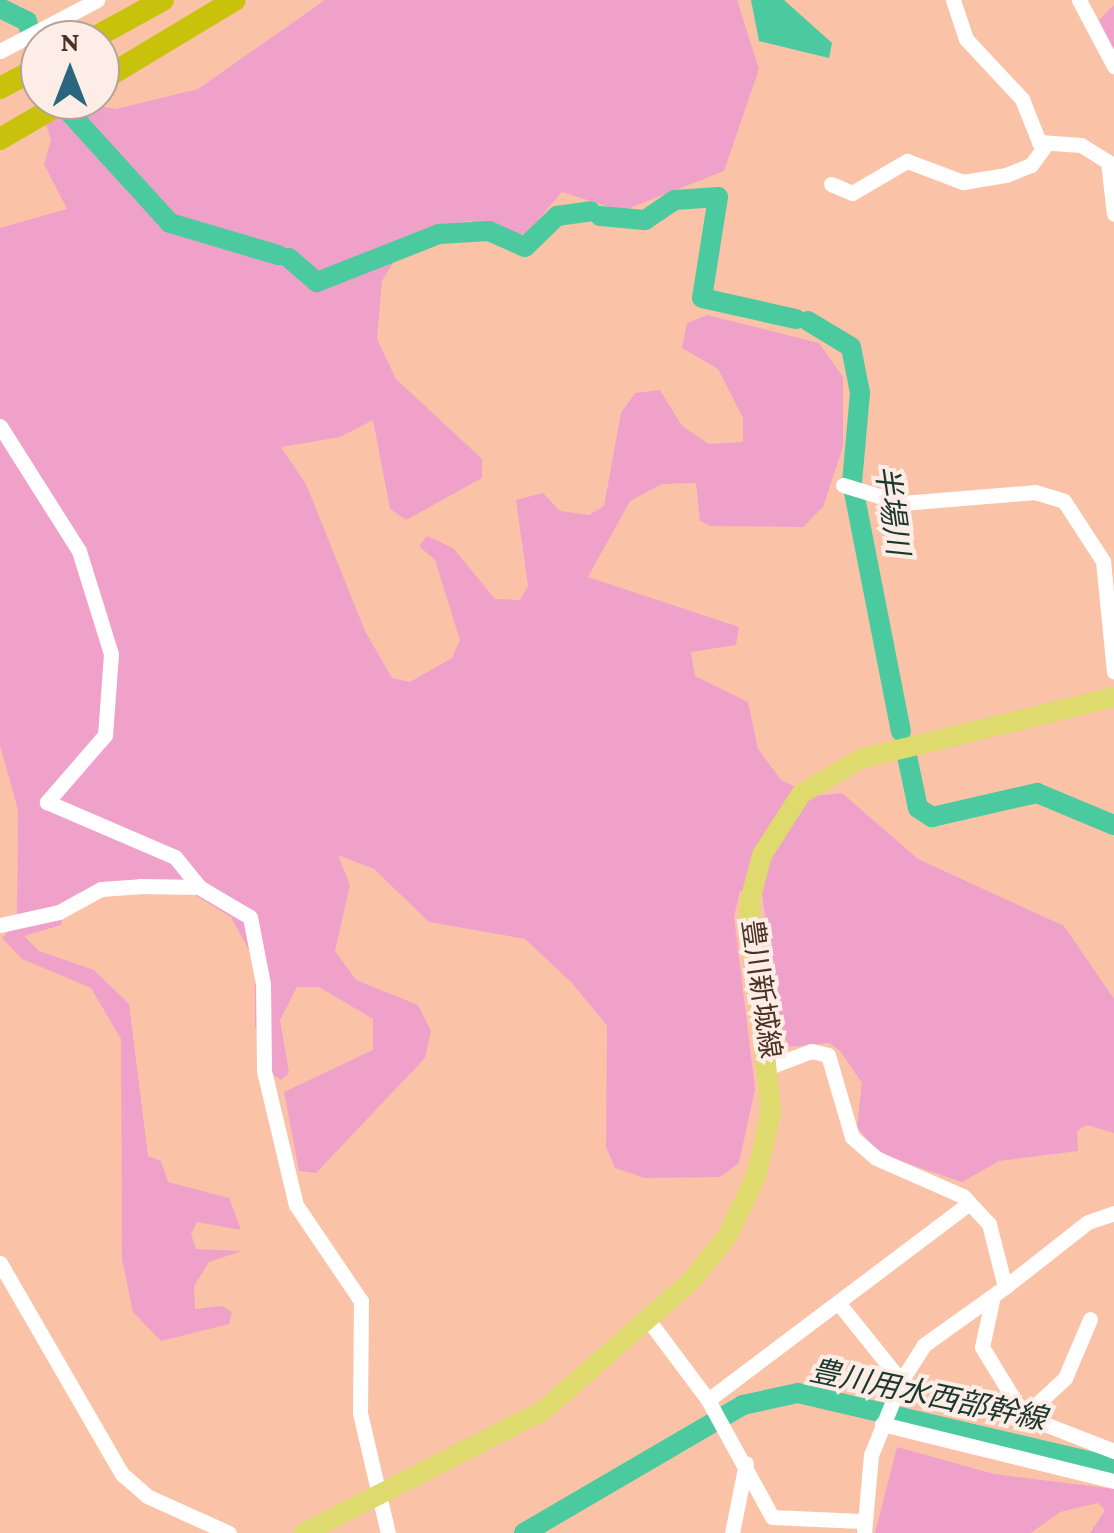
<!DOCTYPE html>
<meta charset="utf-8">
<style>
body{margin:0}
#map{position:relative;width:1114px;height:1533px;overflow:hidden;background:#fac3a8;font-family:"Crimson Pro","Noto Sans JP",serif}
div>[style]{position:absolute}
.green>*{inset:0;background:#f0a1ca}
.water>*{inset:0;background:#4bc99f}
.river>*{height:20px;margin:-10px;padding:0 10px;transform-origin:10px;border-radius:10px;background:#4bc99f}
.minor>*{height:15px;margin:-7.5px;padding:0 7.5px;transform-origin:7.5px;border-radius:7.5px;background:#fff}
.major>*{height:20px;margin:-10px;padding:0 10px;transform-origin:10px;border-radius:10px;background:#deda6e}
.highway>*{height:22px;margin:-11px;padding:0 11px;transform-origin:11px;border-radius:11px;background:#c8c20d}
span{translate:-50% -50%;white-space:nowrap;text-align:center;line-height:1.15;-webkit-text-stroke:8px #fceee7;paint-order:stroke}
.street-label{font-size:28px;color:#4d3124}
.water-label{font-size:30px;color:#1c372c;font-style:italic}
.north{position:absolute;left:20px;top:20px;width:100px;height:100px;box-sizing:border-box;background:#fceee7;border:2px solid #b6a299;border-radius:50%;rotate:0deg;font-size:28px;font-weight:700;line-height:40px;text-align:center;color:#4d3124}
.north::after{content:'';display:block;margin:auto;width:35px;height:45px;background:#2a667e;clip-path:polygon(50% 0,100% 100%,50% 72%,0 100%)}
</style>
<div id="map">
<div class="green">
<i style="clip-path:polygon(325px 0,737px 0,759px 69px,724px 171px,622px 211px,562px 192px,525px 235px,469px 221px,431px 229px,408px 239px,382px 281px,377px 339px,396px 379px,482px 459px,482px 478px,406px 520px,390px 509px,373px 420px,340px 437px,281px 447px,306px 484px,365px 631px,392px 678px,410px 682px,452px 658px,460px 640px,435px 560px,419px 546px,427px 536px,453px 548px,495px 599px,520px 600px,528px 586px,516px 500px,543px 493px,560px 511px,589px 515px,604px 506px,621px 413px,635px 393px,660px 390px,682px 426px,709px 444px,743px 442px,743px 418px,718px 369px,682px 348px,687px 323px,707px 315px,819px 343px,843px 377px,843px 447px,823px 507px,803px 527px,710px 526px,700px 521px,696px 483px,662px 484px,630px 501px,588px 577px,739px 627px,736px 645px,691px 652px,695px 676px,748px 702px,758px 749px,781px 780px,814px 796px,842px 793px,918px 859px,1064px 926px,1114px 999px,1114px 1133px,1087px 1125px,1077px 1131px,1078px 1151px,999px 1161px,962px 1182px,879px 1154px,857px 1127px,862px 1083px,840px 1051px,829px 1043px,790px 1047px,783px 1035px,762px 894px,740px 891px,734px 917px,755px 1089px,739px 1163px,720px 1177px,645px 1178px,615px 1168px,606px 1147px,607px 1026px,573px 984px,525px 939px,429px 922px,374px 869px,338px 855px,350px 885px,335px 951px,356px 980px,418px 1005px,431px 1031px,425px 1058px,316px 1173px,299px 1171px,284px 1092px,373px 1050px,373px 1019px,319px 987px,297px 987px,280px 1020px,289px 1073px,281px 1080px,269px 1072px,255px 1026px,255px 961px,231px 917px,187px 890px,135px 882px,67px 903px,61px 925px,24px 936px,39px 951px,94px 970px,129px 1004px,148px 1156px,161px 1161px,168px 1182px,229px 1198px,241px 1230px,197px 1222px,191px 1234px,196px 1249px,242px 1251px,209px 1262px,194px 1286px,195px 1309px,222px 1306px,232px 1312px,229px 1324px,161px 1341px,133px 1312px,122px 1259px,121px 1039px,91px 988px,22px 959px,2px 938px,17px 923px,18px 810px,0 745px,0 228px,67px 209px,44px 164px,51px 140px,36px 94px,116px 109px,198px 89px)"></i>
<i style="clip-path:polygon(1114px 5px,1114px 52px,1099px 20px)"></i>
<i style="clip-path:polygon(897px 1447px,994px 1474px,1114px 1489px,1114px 1533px,1090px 1533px,1105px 1510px,1098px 1503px,1060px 1512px,1031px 1533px,875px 1533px)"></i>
</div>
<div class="water">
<i style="clip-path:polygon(751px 0,784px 0,832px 43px,829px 58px,759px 41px)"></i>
</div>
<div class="river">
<i style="left:0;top:8px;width:30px;rotate:26deg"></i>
<i style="left:27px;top:21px;width:46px;rotate:73.5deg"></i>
<i style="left:58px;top:100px;width:166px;rotate:47.7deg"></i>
<i style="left:170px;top:223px;width:113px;rotate:16.5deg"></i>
<i style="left:600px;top:216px;width:45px;rotate:5.1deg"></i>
<i style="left:645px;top:220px;width:36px;rotate:-34deg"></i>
<i style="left:675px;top:200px;width:43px;rotate:-4deg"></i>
<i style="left:718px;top:197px;width:102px;rotate:99deg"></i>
<i style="left:702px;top:298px;width:96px;rotate:12.6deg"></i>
<i style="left:289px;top:258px;width:37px;rotate:41deg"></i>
<i style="left:317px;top:282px;width:131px;rotate:-21.5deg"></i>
<i style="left:439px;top:234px;width:50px;rotate:-3.4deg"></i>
<i style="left:489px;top:231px;width:39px;rotate:24deg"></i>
<i style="left:525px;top:247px;width:45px;rotate:-44.1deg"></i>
<i style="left:557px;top:216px;width:34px;rotate:-8deg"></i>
<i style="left:808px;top:321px;width:50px;rotate:31.2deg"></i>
<i style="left:851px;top:347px;width:47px;rotate:78.9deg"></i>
<i style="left:860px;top:393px;width:89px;rotate:95.1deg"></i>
<i style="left:852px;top:482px;width:254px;rotate:78.9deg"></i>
<i style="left:907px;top:756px;width:53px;rotate:78.1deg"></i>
<i style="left:918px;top:808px;width:17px;rotate:33deg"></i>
<i style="left:932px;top:817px;width:108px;rotate:-12.9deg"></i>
<i style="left:1037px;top:793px;width:83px;rotate:22.6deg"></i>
<i style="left:524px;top:1533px;width:254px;rotate:-30.3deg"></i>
<i style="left:743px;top:1405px;width:56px;rotate:-12.3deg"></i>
<i style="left:798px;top:1393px;width:325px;rotate:13.2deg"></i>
</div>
<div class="minor">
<i style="left:953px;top:0;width:41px;rotate:71.6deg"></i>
<i style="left:966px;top:39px;width:82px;rotate:47deg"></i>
<i style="left:1022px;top:99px;width:46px;rotate:68.4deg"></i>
<i style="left:1039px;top:142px;width:42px;rotate:4.1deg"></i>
<i style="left:1081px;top:145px;width:32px;rotate:32deg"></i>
<i style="left:1108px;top:162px;width:52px;rotate:83.4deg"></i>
<i style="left:1079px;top:0;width:75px;rotate:62.1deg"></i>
<i style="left:0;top:51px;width:110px;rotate:-27.7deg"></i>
<i style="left:831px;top:184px;width:23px;rotate:23deg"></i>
<i style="left:852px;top:193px;width:64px;rotate:-30.2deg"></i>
<i style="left:907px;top:161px;width:60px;rotate:20.6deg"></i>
<i style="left:963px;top:182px;width:44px;rotate:-9.2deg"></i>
<i style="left:1006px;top:175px;width:27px;rotate:-22deg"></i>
<i style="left:1031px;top:165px;width:24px;rotate:-54deg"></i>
<i style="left:0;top:426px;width:148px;rotate:57.7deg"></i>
<i style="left:79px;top:551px;width:108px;rotate:72.7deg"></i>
<i style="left:111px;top:654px;width:81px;rotate:94.2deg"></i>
<i style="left:105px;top:735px;width:89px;rotate:130.9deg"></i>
<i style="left:47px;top:802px;width:139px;rotate:23.3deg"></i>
<i style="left:175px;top:857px;width:38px;rotate:51deg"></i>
<i style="left:843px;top:485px;width:62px;rotate:17deg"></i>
<i style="left:902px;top:503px;width:133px;rotate:-4.7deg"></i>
<i style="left:1035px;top:492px;width:30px;rotate:17deg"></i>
<i style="left:1064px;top:501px;width:72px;rotate:57deg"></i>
<i style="left:1103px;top:561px;width:111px;rotate:84.3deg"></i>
<i style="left:0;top:925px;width:60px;rotate:-12.4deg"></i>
<i style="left:59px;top:912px;width:48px;rotate:-28.7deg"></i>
<i style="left:101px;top:889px;width:39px;rotate:-4deg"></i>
<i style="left:140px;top:886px;width:59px;rotate:1deg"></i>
<i style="left:199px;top:887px;width:59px;rotate:30.5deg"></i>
<i style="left:250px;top:917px;width:68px;rotate:79deg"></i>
<i style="left:263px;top:984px;width:87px;rotate:89.3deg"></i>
<i style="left:264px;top:1071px;width:138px;rotate:76.6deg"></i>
<i style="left:296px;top:1205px;width:116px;rotate:55.9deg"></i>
<i style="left:361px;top:1301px;width:112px;rotate:90.5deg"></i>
<i style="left:360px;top:1413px;width:123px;rotate:76.9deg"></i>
<i style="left:772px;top:1066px;width:42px;rotate:-21deg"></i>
<i style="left:811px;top:1051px;width:17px;rotate:13deg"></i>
<i style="left:828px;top:1055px;width:85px;rotate:73.7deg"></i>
<i style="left:852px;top:1137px;width:32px;rotate:41deg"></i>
<i style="left:876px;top:1158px;width:95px;rotate:23.6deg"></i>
<i style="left:963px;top:1196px;width:38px;rotate:47deg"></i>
<i style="left:989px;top:1224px;width:65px;rotate:75.7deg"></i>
<i style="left:1005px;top:1287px;width:100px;rotate:144.4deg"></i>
<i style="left:924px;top:1345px;width:43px;rotate:122.6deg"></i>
<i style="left:901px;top:1381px;width:80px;rotate:112.1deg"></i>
<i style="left:871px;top:1455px;width:78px;rotate:95.1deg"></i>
<i style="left:0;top:1263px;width:244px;rotate:60deg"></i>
<i style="left:122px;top:1474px;width:33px;rotate:41deg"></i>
<i style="left:147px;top:1496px;width:90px;rotate:24.3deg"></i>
<i style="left:1005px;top:1287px;width:105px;rotate:-38.1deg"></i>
<i style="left:1088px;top:1222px;width:28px;rotate:-19deg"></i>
<i style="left:993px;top:1296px;width:52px;rotate:102.2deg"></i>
<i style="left:982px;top:1347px;width:81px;rotate:58.7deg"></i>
<i style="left:1024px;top:1416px;width:97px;rotate:21.3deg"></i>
<i style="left:840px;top:1305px;width:97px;rotate:51.2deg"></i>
<i style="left:649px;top:1321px;width:99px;rotate:53.2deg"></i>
<i style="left:708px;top:1400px;width:133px;rotate:61.3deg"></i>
<i style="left:772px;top:1517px;width:89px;rotate:2.6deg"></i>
<i style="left:708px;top:1400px;width:326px;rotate:-37deg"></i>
<i style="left:1024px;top:1416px;width:56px;rotate:-42.8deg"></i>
<i style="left:1065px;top:1378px;width:64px;rotate:-67deg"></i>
<i style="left:882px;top:1424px;width:239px;rotate:13.8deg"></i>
<i style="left:732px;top:1533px;width:71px;rotate:-78.7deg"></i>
</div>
<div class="major">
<i style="left:304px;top:1533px;width:270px;rotate:-27.1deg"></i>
<i style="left:544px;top:1410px;width:196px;rotate:-41.3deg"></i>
<i style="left:691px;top:1281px;width:59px;rotate:-51.2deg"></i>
<i style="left:728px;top:1235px;width:68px;rotate:-64.6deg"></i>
<i style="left:757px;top:1174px;width:65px;rotate:-77.5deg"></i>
<i style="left:771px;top:1111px;width:208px;rotate:-96.1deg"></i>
<i style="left:749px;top:904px;width:51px;rotate:-75.1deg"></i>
<i style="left:762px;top:855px;width:72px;rotate:-57.4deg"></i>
<i style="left:801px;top:794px;width:69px;rotate:-30.7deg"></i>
<i style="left:860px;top:759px;width:261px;rotate:-13.7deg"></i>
</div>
<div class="highway">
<i style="left:90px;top:40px;width:83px;rotate:-28.7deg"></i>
<i style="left:100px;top:81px;width:157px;rotate:-31deg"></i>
<i style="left:0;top:88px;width:45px;rotate:-27.7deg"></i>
<i style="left:0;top:139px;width:78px;rotate:-30.2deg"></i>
</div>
<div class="street-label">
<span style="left:761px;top:989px;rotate:82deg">豊川新城線</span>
</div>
<div class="water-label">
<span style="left:892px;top:510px;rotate:82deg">半場川</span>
<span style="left:928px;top:1395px;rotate:12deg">豊川用水西部幹線</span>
</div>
<div class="north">N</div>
</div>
